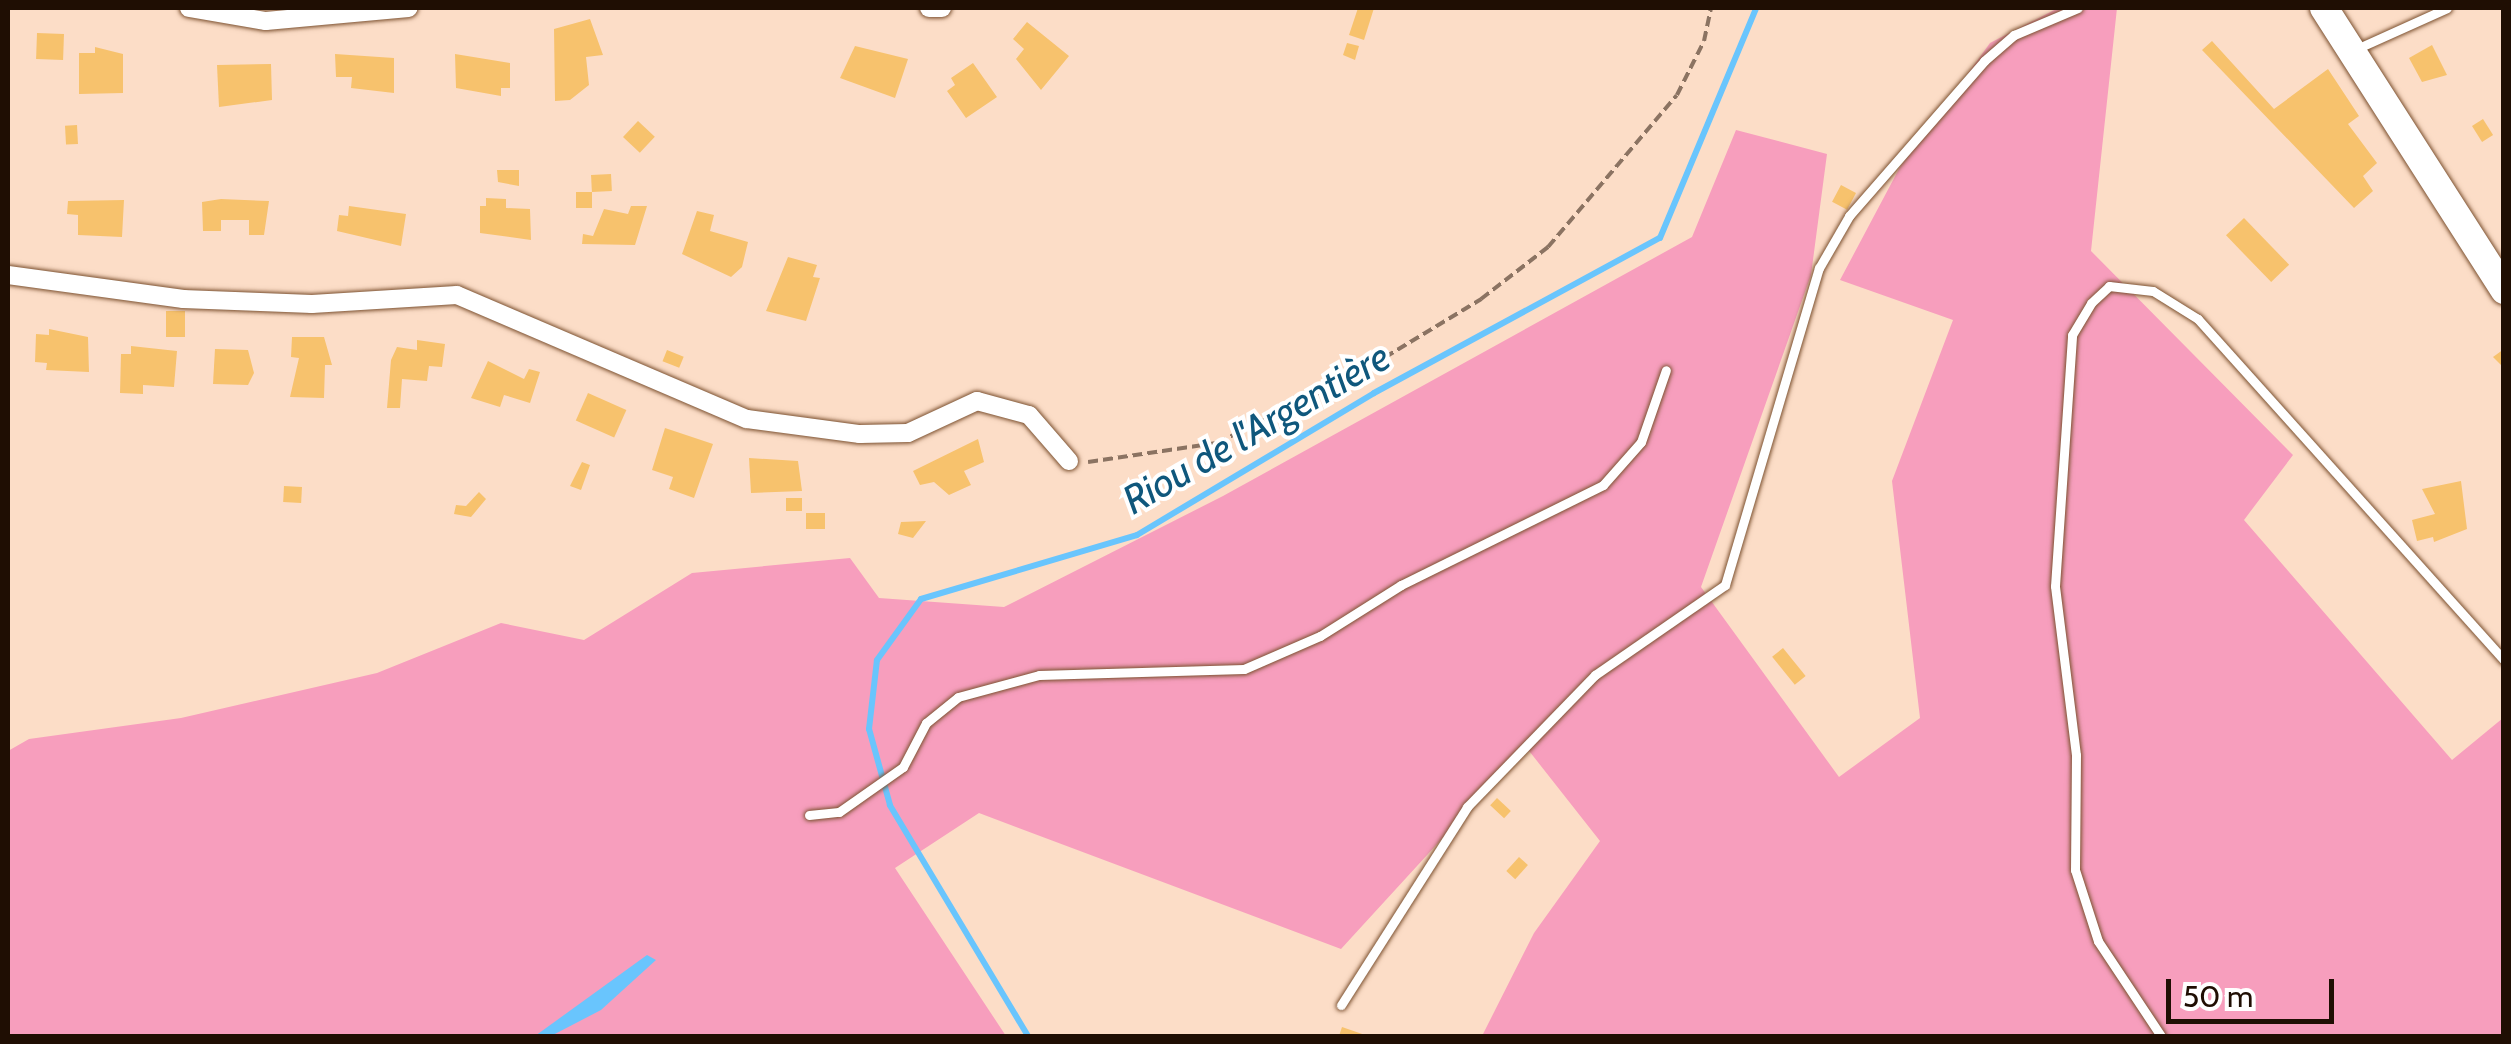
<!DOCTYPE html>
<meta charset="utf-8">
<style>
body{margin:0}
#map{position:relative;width:2511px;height:1044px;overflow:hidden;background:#fcddc7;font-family:Cabin,sans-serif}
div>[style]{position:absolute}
.green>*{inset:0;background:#f79ebd}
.water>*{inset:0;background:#69c5fd}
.stream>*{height:6px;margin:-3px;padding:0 3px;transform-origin:3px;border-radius:3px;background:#69c5fd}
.building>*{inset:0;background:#f7c26d;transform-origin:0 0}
.path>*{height:4px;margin-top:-2px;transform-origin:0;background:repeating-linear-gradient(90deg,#8b7362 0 10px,transparent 0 15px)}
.roads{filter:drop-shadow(0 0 2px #7c5130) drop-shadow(0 0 2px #7c5130)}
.service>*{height:9px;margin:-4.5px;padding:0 4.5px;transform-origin:4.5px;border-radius:4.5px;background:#fff}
.minor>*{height:18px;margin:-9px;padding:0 9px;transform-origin:9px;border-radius:9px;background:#fff}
.primary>*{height:28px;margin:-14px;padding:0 14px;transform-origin:14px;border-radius:14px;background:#fff}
span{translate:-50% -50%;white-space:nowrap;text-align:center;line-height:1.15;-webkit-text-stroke:8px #fff;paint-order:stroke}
.water-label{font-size:40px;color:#0f577c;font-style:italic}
.frame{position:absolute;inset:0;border:10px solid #1f0e03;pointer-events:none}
.scale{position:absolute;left:2166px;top:979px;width:168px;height:45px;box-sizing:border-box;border:5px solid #1f0e03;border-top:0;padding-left:12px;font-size:30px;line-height:35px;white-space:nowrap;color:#1f0e03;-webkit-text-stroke:8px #fff;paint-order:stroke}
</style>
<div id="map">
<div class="green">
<i style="clip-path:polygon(2058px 8px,2117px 8px,2091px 251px,2293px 455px,2244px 520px,2452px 760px,2503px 718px,2503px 1036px,1482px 1036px,1534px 933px,1600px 841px,1526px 747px,1341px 949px,979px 813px,895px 868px,1006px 1036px,8px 1036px,8px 751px,29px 739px,181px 718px,377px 673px,501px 623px,584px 640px,692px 573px,850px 558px,879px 598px,1004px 607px,1223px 496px,1692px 237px,1736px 130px,1827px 154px,1811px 275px,1701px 587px,1839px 777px,1920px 718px,1892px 481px,1953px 320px,1840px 280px,1900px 167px,1990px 43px)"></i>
</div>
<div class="water">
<i style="clip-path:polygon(647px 955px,656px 960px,601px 1010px,551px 1036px,535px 1036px)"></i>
</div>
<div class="stream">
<i style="left:1028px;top:1036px;width:269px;rotate:-120.9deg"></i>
<i style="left:890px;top:805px;width:79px;rotate:-105.4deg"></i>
<i style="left:869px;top:729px;width:69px;rotate:-83.4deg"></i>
<i style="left:877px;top:660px;width:75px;rotate:-54.2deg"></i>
<i style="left:921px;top:599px;width:225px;rotate:-16.5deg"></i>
<i style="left:1137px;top:535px;width:276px;rotate:-30.9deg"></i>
<i style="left:1374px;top:393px;width:325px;rotate:-28.5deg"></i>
<i style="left:1660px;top:238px;width:249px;rotate:-67.3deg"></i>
</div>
<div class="building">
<i style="clip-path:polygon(1358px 8px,1374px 8px,1364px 40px,1349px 35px)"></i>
<i style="clip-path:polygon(590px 19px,603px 55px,586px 57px,589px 85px,570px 100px,555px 101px,554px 29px)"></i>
<i style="clip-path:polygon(1027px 22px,1069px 56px,1041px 90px,1016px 59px,1024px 49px,1013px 39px)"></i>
<i style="left:37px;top:33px;width:27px;height:26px;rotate:2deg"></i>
<i style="clip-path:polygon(2212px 41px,2274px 109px,2328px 69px,2359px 116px,2348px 124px,2377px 163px,2363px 176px,2373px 191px,2354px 208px,2202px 50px)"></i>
<i style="clip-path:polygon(1347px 43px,1359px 46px,1355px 60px,1343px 55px)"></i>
<i style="clip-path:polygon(2432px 45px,2447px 75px,2422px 82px,2409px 58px)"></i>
<i style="clip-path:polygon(855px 46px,908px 59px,895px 98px,840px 78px)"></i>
<i style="clip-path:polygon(95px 47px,123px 54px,123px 93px,79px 94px,79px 53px,95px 53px)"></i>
<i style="clip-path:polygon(335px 54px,394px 58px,394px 93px,351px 88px,352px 77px,336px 77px)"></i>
<i style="clip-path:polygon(455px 54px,510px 63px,510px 88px,501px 88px,501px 96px,456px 88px)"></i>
<i style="clip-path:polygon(973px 63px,997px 97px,966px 118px,947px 91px,955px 85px,951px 78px)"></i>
<i style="clip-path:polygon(271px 64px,272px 100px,219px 107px,217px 65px)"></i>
<i style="left:2483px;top:119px;width:19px;height:13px;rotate:58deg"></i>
<i style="left:638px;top:121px;width:23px;height:22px;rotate:43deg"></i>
<i style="left:77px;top:125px;width:19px;height:12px;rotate:87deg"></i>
<i style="clip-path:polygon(497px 170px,519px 170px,519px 186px,498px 182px)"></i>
<i style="left:611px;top:174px;width:17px;height:20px;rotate:87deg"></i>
<i style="left:1841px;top:185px;width:17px;height:19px;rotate:28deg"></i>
<i style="left:576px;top:192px;width:16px;height:16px"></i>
<i style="clip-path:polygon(486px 198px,506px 199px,506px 208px,530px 209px,531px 240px,480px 233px,480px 206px,486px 206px)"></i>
<i style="clip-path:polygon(221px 199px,269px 201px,264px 235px,249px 235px,249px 220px,221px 220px,221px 231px,203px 231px,202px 202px)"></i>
<i style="clip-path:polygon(124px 200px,122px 237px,78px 235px,78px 215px,67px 214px,68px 201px)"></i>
<i style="clip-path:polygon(349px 206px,406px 214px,401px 246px,337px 231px,339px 215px,348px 216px)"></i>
<i style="clip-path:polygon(631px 206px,647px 206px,635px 245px,582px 244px,583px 234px,593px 236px,604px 209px,628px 214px)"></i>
<i style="clip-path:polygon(697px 211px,714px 215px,710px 231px,748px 242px,742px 267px,731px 277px,682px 254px)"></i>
<i style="left:2244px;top:218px;width:65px;height:25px;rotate:46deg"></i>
<i style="clip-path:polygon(788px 257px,817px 265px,813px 277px,820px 278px,806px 321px,766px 311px)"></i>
<i style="left:166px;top:311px;width:19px;height:26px"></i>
<i style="clip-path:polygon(49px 329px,88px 337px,89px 372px,46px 370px,47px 363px,35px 362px,36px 334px,49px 335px)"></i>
<i style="clip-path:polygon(292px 337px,324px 337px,332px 365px,325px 365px,324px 398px,290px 397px,299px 358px,291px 357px)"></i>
<i style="clip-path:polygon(417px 340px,445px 344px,442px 367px,429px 366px,427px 381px,402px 379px,400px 408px,387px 408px,391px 360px,397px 347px,417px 350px)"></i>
<i style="clip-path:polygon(131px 346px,177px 351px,174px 387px,143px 385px,143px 394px,120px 393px,121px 354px,131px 354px)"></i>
<i style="clip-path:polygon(215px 349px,248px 350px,254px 373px,248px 385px,213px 384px)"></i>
<i style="clip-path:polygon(2504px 349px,2504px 368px,2493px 357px)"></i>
<i style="left:667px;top:350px;width:18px;height:12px;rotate:22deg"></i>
<i style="clip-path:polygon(488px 361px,524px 379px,529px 369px,540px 372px,530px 403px,504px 395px,500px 407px,471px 398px)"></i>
<i style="left:588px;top:393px;width:42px;height:30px;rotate:24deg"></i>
<i style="clip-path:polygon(665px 428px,713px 444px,694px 498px,669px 489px,673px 477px,652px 470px)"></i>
<i style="clip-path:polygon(978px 439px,984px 462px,964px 471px,971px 485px,949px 495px,934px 482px,920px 485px,913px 471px)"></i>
<i style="clip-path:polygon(749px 458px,798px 461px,802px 491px,751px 493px)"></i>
<i style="clip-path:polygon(582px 462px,590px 465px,581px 490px,570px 486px)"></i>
<i style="clip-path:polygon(2461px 481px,2467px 529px,2434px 542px,2433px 537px,2417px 541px,2412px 520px,2435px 514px,2422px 489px)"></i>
<i style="left:284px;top:486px;width:18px;height:16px;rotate:3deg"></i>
<i style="clip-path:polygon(479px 492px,486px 499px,471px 517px,454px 514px,456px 505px,466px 506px)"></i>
<i style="left:786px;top:498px;width:16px;height:13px"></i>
<i style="left:825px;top:513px;width:16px;height:19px;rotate:90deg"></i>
<i style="clip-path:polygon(926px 521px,913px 538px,898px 534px,901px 522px)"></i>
<i style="left:1783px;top:648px;width:36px;height:14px;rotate:51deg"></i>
<i style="left:1497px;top:798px;width:19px;height:10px;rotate:43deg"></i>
<i style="left:1519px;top:857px;width:12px;height:19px;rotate:42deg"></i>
<i style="clip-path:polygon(1342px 1027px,1368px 1036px,1339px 1036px)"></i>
</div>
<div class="path">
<i style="left:1088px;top:462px;width:130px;rotate:-8.4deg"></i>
<i style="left:1217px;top:443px;width:158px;rotate:-26.2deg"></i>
<i style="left:1359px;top:373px;width:143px;rotate:-31.2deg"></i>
<i style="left:1481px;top:299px;width:85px;rotate:-37.8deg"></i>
<i style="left:1548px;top:247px;width:199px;rotate:-49.7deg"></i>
<i style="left:1677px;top:95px;width:60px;rotate:-63.4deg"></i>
<i style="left:1704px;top:41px;width:34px;rotate:-78deg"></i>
</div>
<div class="roads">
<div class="service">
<i style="left:2354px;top:50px;width:102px;rotate:-24.3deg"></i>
<i style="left:809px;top:815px;width:30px;rotate:-6deg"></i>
<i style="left:839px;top:812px;width:78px;rotate:-35.1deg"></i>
<i style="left:903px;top:767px;width:50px;rotate:-62.4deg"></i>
<i style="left:926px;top:723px;width:41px;rotate:-39.1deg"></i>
<i style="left:958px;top:697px;width:84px;rotate:-15.2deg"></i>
<i style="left:1039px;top:675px;width:205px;rotate:-1.7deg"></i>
<i style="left:1244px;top:669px;width:83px;rotate:-23.5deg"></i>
<i style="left:1320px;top:636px;width:96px;rotate:-32.2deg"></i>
<i style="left:1401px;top:585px;width:225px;rotate:-26.3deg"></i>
<i style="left:1603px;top:485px;width:57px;rotate:-48.5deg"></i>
<i style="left:1641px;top:442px;width:76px;rotate:-70.9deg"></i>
<i style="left:1341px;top:1005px;width:235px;rotate:-57.5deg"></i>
<i style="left:1467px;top:807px;width:184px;rotate:-45.9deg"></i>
<i style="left:1595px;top:675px;width:158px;rotate:-34.7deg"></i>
<i style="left:1725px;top:585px;width:331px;rotate:-73.5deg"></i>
<i style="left:1819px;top:268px;width:60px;rotate:-60deg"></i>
<i style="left:1849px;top:216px;width:206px;rotate:-48.9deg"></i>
<i style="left:1984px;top:61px;width:40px;rotate:-41deg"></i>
<i style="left:2014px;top:35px;width:69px;rotate:-22.9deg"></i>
<i style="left:2161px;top:1036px;width:114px;rotate:-123.6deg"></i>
<i style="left:2098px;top:941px;width:75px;rotate:-107.9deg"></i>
<i style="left:2075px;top:870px;width:115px;rotate:-89.5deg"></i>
<i style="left:2076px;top:755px;width:170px;rotate:-97.1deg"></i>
<i style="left:2055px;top:586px;width:252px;rotate:-86.1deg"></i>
<i style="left:2072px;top:335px;width:37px;rotate:-59deg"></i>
<i style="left:2091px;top:303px;width:25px;rotate:-43deg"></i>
<i style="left:2109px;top:286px;width:44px;rotate:6.5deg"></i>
<i style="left:2153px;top:291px;width:53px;rotate:31.9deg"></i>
<i style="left:2198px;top:319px;width:458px;rotate:48.1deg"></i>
</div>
<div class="minor">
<i style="left:189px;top:8px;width:78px;rotate:9.6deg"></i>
<i style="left:266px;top:21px;width:143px;rotate:-5.2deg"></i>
<i style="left:929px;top:8px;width:13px"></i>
<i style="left:8px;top:275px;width:177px;rotate:7.8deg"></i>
<i style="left:183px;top:299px;width:129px;rotate:2.2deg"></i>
<i style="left:312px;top:304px;width:145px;rotate:-3.6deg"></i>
<i style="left:457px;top:295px;width:315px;rotate:23.2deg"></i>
<i style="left:747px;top:419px;width:114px;rotate:7.6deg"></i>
<i style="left:860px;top:434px;width:48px;rotate:-1.2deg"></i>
<i style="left:908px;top:433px;width:76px;rotate:-24.9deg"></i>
<i style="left:977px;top:401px;width:54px;rotate:15.1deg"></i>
<i style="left:1029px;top:415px;width:61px;rotate:49deg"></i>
</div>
<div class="primary">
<i style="left:2324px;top:8px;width:335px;rotate:57.4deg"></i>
</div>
</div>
<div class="water-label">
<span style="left:1256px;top:428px;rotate:-30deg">Riou de l'Argentière</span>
</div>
<div class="frame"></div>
<div class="scale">50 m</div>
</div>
